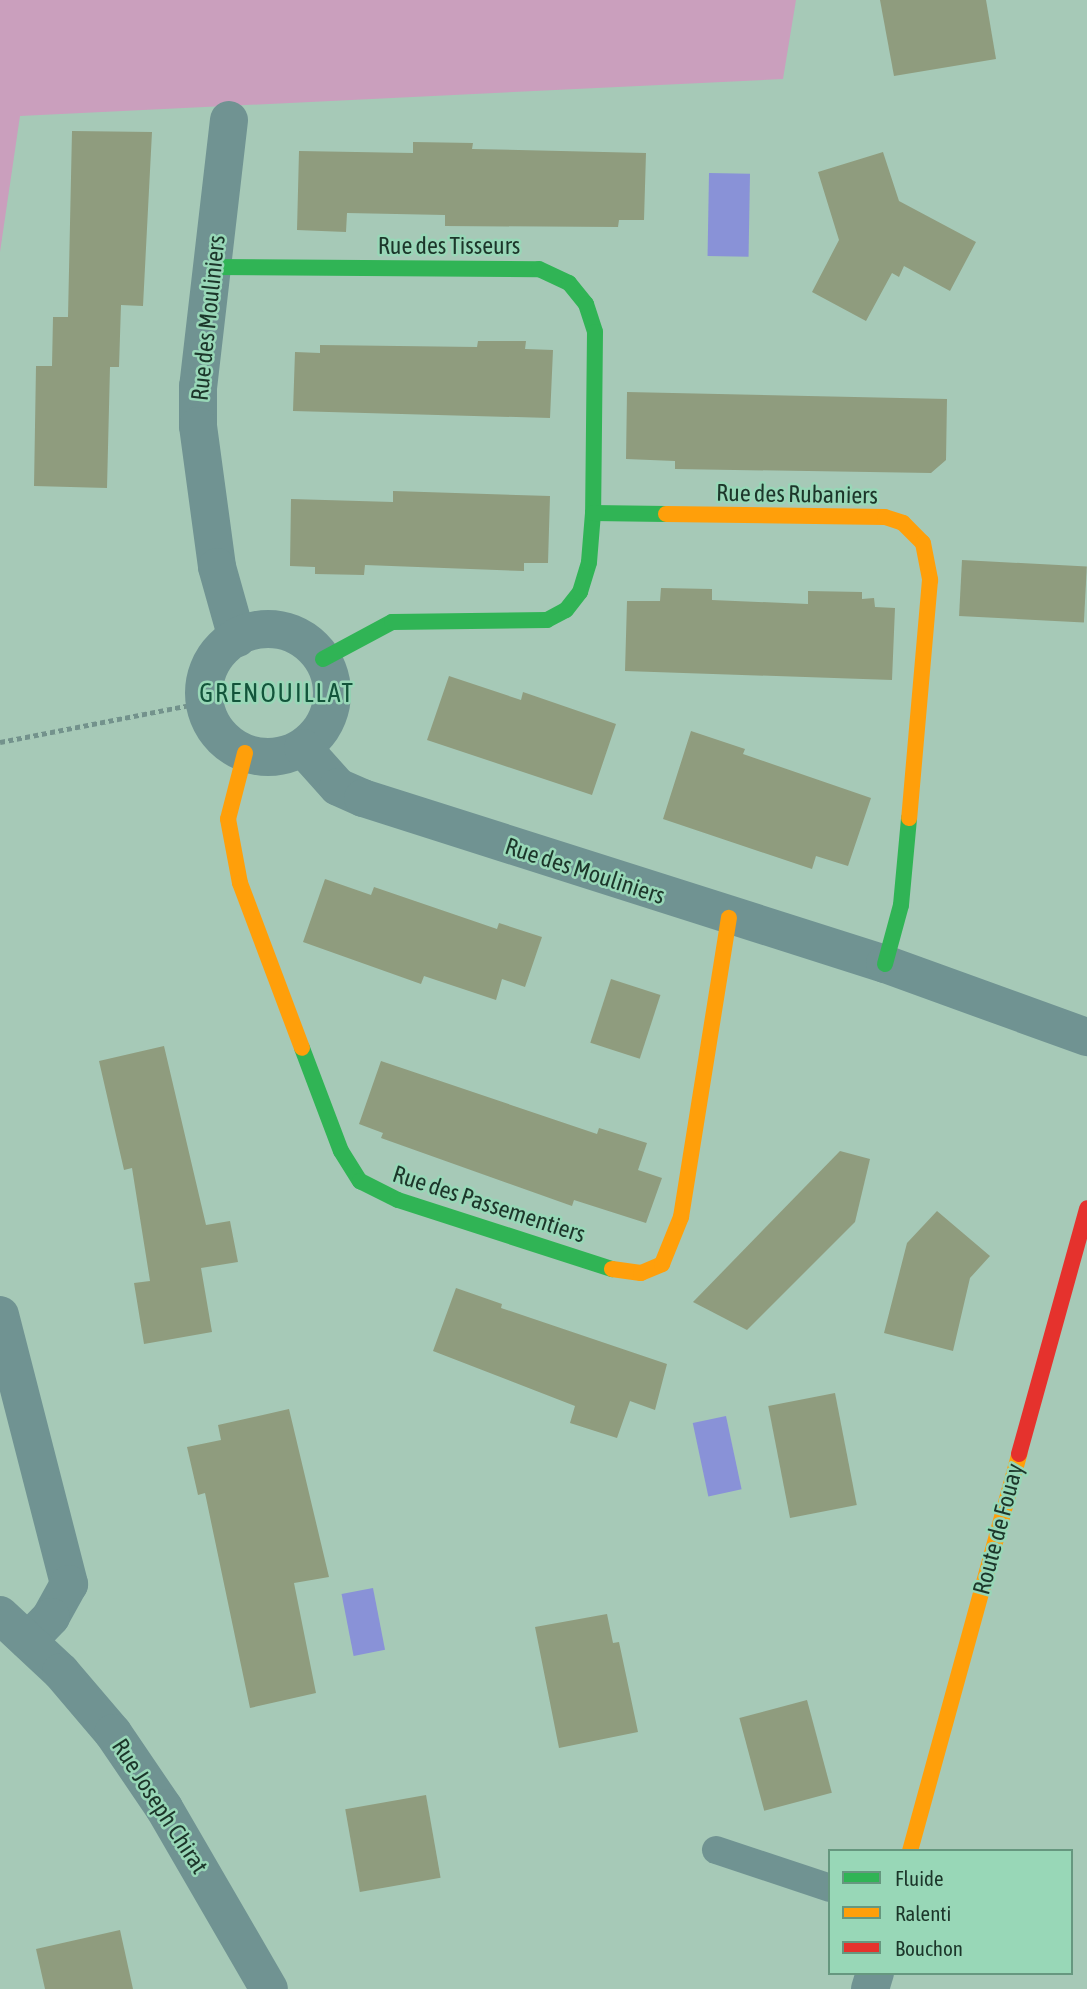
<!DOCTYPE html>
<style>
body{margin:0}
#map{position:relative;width:1087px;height:1989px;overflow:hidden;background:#a6c9b7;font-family:"Asap Condensed",sans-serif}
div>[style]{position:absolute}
.green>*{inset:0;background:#ca9fbd}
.water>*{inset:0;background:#8992d7;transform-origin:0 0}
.building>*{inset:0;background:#8f9c7e;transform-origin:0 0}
.path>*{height:4.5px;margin-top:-2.25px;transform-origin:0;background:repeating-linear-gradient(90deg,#73928c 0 5px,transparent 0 8.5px)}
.lane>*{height:28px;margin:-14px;padding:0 14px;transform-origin:14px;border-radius:14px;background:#709392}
.street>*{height:38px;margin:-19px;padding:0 19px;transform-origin:19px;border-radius:19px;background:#709392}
.street>.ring{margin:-19px;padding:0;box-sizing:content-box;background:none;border:38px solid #709392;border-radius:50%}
.fast>*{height:16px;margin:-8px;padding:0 8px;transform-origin:8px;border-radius:8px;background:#30b455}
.slow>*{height:16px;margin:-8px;padding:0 8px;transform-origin:8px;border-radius:8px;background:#ff9f0a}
.jam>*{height:16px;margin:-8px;padding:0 8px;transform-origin:8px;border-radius:8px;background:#e5322d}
span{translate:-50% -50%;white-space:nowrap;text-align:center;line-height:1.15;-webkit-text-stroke:5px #98d7b7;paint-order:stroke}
.street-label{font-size:24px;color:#1c362a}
.neighbourhood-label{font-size:26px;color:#13553b;letter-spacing:2px}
.legend{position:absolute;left:828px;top:1849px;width:245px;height:126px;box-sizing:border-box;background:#98d7b7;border:2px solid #66977f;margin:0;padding:9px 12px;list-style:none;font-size:21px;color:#1c362a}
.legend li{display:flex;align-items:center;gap:14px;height:35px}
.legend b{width:35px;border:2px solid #66977f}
</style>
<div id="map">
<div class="green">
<i style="clip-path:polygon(0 0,796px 0,783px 79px,20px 116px,0 252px)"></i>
</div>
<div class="water">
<i style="left:709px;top:173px;width:41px;height:83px;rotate:1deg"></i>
<i style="left:726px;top:1416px;width:75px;height:34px;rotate:78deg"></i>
<i style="left:373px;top:1588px;width:63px;height:32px;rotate:79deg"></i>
</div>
<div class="building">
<i style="clip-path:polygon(880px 0,986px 0,996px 59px,894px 76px)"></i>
<i style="clip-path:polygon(72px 131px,152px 132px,143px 306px,121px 305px,119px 367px,110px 367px,107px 488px,34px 486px,36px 366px,52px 366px,53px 317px,68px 317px)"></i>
<i style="clip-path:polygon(413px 142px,473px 143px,472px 149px,646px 153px,644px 220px,619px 220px,618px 227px,445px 226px,445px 215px,347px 213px,346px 232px,297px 230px,299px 151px,413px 153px)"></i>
<i style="clip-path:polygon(883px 152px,899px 201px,976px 242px,950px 291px,904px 266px,899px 277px,892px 273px,866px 321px,812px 292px,839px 240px,818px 172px)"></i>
<i style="clip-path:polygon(478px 341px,526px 341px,525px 349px,553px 350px,550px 418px,293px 411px,295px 352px,320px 353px,320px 345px,477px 347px)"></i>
<i style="clip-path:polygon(627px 392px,947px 399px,946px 460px,931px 473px,675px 469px,675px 461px,626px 459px)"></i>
<i style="clip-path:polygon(393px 491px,550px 496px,548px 563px,524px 563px,524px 571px,365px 565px,364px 575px,315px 574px,315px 567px,290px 566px,291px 499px,393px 502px)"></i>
<i style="left:962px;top:560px;width:125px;height:56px;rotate:3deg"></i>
<i style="clip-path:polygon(661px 588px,712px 589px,712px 600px,808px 604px,808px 591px,862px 592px,862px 599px,874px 598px,875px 607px,895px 608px,892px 680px,625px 671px,627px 601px,660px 601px)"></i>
<i style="clip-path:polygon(449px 676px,521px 700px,523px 692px,616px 724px,592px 795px,427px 740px)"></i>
<i style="clip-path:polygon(691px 731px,745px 749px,743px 754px,871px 798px,848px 866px,816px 856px,812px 869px,663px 819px)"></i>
<i style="clip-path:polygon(325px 879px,371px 895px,374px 887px,497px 929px,499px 923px,542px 937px,525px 987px,502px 979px,496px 1000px,424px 976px,421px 984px,303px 942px)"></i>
<i style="left:611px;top:979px;width:52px;height:67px;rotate:18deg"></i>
<i style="clip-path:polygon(164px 1046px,206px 1225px,230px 1221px,238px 1262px,201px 1268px,212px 1332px,144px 1344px,134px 1283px,150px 1281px,132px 1168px,124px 1170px,99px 1061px)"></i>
<i style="clip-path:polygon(381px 1061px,597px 1134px,599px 1128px,647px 1143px,638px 1170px,662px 1178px,646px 1223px,574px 1200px,572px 1206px,381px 1138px,383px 1133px,359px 1124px)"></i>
<i style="clip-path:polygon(840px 1151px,870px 1159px,855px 1222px,747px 1330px,693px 1302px)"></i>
<i style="clip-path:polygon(937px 1211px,990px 1256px,970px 1278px,953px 1351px,884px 1333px,907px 1243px)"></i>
<i style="clip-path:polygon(456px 1288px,502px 1304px,501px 1308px,667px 1364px,655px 1410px,630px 1401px,617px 1438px,570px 1423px,575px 1406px,433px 1351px)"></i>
<i style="left:835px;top:1393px;width:114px;height:68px;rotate:79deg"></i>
<i style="clip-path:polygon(289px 1409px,329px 1577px,294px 1583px,316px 1693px,250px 1708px,205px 1493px,198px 1495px,187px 1447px,221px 1440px,218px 1425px)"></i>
<i style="clip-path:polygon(607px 1614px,613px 1643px,619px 1642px,638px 1732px,559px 1748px,535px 1627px)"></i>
<i style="left:807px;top:1700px;width:96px;height:70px;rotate:75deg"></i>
<i style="left:426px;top:1795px;width:84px;height:82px;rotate:80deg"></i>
<i style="clip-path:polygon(120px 1930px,133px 1989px,45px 1989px,36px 1949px)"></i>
</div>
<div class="path">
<i style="left:0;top:742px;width:209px;rotate:-11deg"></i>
</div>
<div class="lane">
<i style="left:716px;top:1850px;width:120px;rotate:18.4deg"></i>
</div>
<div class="street">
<i style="left:229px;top:120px;width:268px;rotate:96.6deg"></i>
<i style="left:198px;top:386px;width:40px;rotate:90deg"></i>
<i style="left:198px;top:426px;width:142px;rotate:82.3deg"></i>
<i style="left:217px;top:567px;width:74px;rotate:74.3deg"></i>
<i class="ring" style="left:204px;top:629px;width:90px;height:90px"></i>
<i style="left:303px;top:748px;width:52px;rotate:48.1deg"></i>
<i style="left:338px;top:787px;width:27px;rotate:24deg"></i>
<i style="left:363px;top:798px;width:548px;rotate:17.64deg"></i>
<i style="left:885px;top:964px;width:215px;rotate:19.9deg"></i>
<i style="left:0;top:1315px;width:278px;rotate:75.6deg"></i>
<i style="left:69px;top:1584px;width:38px;rotate:119deg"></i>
<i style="left:51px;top:1617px;width:33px;rotate:134deg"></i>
<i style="left:0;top:1615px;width:83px;rotate:43.1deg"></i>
<i style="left:61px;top:1672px;width:80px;rotate:49.6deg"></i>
<i style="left:113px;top:1733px;width:91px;rotate:55.8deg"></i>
<i style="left:164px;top:1808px;width:209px;rotate:59.9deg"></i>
<i style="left:870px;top:1989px;width:17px;rotate:-73deg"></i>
</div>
<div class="fast">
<i style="left:215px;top:267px;width:324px;rotate:0.4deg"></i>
<i style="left:539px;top:269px;width:33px;rotate:25deg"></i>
<i style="left:569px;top:283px;width:27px;rotate:51deg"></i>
<i style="left:586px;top:304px;width:29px;rotate:72deg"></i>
<i style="left:595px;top:332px;width:181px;rotate:90.6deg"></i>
<i style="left:323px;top:659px;width:78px;rotate:-28.2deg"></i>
<i style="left:392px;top:622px;width:155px;rotate:-0.7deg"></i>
<i style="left:547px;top:620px;width:21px;rotate:-28deg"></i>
<i style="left:566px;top:610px;width:23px;rotate:-52deg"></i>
<i style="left:580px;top:592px;width:31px;rotate:-73deg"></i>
<i style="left:589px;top:562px;width:49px;rotate:-85.3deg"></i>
<i style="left:593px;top:513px;width:73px;rotate:0.8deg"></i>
<i style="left:885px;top:964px;width:61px;rotate:-74.8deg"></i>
<i style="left:901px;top:905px;width:87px;rotate:-84.7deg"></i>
<i style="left:302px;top:1048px;width:110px;rotate:69.3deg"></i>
<i style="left:341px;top:1151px;width:36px;rotate:58deg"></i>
<i style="left:360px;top:1181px;width:42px;rotate:26.6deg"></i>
<i style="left:398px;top:1200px;width:225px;rotate:17.9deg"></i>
</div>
<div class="slow">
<i style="left:666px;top:514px;width:219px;rotate:0.8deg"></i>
<i style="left:885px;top:517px;width:19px;rotate:18deg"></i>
<i style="left:903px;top:523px;width:28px;rotate:45deg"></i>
<i style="left:923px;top:543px;width:38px;rotate:79deg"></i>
<i style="left:930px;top:580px;width:239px;rotate:95deg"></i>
<i style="left:245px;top:753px;width:68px;rotate:104.4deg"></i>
<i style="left:228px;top:819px;width:65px;rotate:79.4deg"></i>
<i style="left:240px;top:883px;width:176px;rotate:69.4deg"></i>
<i style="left:612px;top:1269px;width:29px;rotate:8deg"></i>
<i style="left:641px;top:1273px;width:23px;rotate:-23deg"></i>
<i style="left:662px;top:1264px;width:51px;rotate:-68deg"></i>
<i style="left:681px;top:1217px;width:303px;rotate:-80.9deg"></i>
<i style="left:910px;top:1851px;width:412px;rotate:-74.6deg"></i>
</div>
<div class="jam">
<i style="left:1019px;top:1454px;width:255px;rotate:-74.5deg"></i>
</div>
<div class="street-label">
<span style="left:449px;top:246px">Rue des Tisseurs</span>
<span style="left:208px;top:318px;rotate:-84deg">Rue des Mouliniers</span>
<span style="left:797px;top:494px;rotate:1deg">Rue des Rubaniers</span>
<span style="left:585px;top:871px;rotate:18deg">Rue des Mouliniers</span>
<span style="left:489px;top:1204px;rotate:18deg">Rue des Passementiers</span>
<span style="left:998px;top:1529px;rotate:-75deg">Route de Fouay</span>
<span style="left:160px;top:1806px;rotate:57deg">Rue Joseph Chirat</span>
</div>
<div class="neighbourhood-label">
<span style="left:277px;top:694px">GRENOUILLAT</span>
</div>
<ul class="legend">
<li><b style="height:9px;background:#30b455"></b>Fluide</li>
<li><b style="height:9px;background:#ff9f0a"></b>Ralenti</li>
<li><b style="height:9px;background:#e5322d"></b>Bouchon</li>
</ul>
</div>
